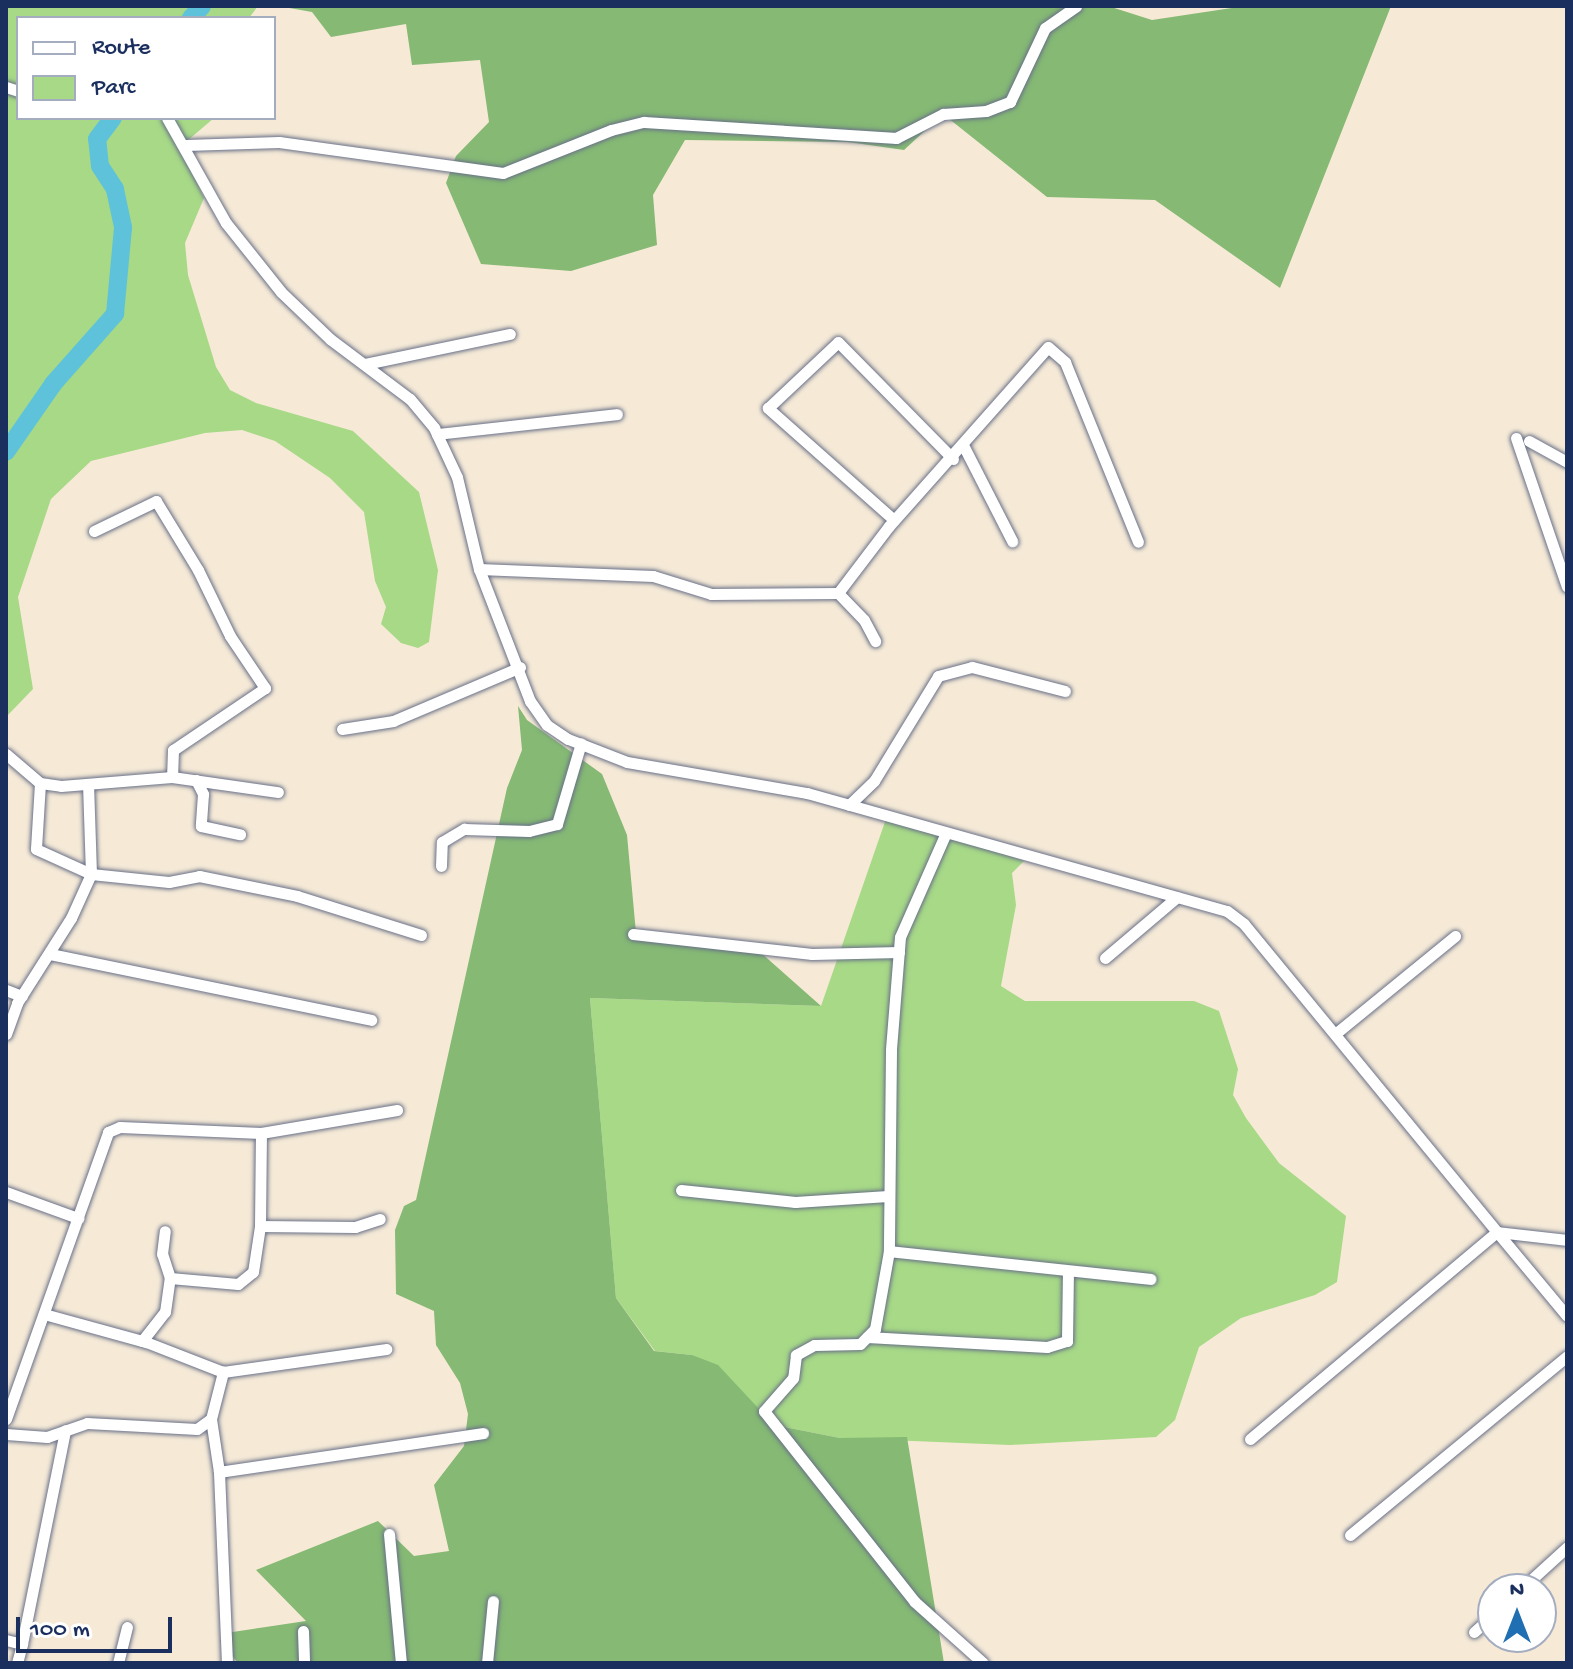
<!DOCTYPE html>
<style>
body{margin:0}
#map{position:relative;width:1573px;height:1669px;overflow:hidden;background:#f6ead7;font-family:"Gochi Hand",sans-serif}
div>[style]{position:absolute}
.green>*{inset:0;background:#a7d987}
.forest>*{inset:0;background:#85b974}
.river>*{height:18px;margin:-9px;padding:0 9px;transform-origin:9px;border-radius:9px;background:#5dc2da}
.roads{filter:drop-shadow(0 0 2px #687088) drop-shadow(0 0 2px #687088)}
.minor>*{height:11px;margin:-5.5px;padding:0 5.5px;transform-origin:5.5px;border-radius:5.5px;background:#fff}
span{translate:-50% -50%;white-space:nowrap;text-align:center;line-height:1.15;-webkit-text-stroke:8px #fff;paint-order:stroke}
.frame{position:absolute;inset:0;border:8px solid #1b2f5e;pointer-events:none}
.legend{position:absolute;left:16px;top:16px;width:260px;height:104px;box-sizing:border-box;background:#fff;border:2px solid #a4acbf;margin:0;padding:10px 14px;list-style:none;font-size:24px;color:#1b2f5e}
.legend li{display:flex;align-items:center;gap:16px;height:40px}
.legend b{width:40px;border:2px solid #a4acbf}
.north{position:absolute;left:1477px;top:1573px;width:80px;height:80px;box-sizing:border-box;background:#fff;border:2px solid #a4acbf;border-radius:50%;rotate:0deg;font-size:22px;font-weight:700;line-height:32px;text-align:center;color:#1b2f5e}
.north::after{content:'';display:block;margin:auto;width:28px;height:36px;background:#1f6fb2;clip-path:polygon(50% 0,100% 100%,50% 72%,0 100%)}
.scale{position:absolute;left:16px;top:1617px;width:156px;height:36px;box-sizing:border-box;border:4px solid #1b2f5e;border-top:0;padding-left:10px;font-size:24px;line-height:28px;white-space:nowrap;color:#1b2f5e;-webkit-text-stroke:6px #fff;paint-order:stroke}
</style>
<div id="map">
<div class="green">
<i style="clip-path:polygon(6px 6px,258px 6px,249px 18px,18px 18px,18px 118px,214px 118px,180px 147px,204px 198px,185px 243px,188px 275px,216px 367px,230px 390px,256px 403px,353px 431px,419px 492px,438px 570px,429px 642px,418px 648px,401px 643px,381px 624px,386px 607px,375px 581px,364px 512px,330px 478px,275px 441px,242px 430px,205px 433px,91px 461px,51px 499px,18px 597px,33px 689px,6px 717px)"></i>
<i style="clip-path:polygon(887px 816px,1024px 861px,1012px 873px,1016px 905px,1001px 986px,1025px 1001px,1194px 1001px,1219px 1011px,1238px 1069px,1233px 1095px,1246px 1118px,1279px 1163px,1346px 1216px,1337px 1282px,1315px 1295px,1241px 1318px,1199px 1347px,1175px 1420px,1156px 1437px,1010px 1445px,840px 1438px,774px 1425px,692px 1355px,655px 1351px,616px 1298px,590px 998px,821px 1006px)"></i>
</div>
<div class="forest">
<i style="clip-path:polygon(278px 6px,1108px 6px,1152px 20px,1245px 6px,1391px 6px,1280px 288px,1155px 200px,1047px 197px,943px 114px,904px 150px,848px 142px,685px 140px,653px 195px,657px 245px,571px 271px,481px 264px,446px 183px,456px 156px,489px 122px,480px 60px,412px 65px,406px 24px,331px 37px,312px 12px)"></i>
<i style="clip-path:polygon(518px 706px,527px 720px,602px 774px,627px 835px,636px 933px,752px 945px,821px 1006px,590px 998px,616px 1298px,654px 1351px,692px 1355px,718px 1365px,774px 1425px,840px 1438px,907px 1437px,944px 1663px,238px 1663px,220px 1641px,226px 1633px,306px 1621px,256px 1570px,378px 1521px,414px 1556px,449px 1551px,434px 1485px,464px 1446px,468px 1414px,460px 1383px,436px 1345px,434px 1311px,396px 1294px,395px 1230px,404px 1206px,416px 1200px,507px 788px,522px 750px)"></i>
</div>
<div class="river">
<i style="left:191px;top:18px;width:16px;rotate:-47deg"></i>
<i style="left:6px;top:452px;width:83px;rotate:-55.3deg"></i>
<i style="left:53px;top:384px;width:94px;rotate:-48.5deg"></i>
<i style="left:115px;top:314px;width:87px;rotate:-84.7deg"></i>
<i style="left:123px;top:227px;width:39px;rotate:-102deg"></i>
<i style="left:115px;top:189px;width:27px;rotate:-123deg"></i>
<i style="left:100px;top:166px;width:27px;rotate:-96deg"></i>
<i style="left:97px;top:139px;width:26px;rotate:-53deg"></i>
</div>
<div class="roads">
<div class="minor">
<i style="left:6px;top:87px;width:13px;rotate:18deg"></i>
<i style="left:167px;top:118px;width:120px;rotate:60.7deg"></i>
<i style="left:226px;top:223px;width:88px;rotate:51.4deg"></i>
<i style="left:281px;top:292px;width:68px;rotate:43.8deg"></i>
<i style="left:330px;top:339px;width:100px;rotate:36.9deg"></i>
<i style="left:410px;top:399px;width:38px;rotate:50deg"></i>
<i style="left:434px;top:428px;width:54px;rotate:64.9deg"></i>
<i style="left:457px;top:477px;width:95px;rotate:76.6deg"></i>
<i style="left:479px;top:569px;width:142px;rotate:68.9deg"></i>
<i style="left:530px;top:701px;width:29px;rotate:55deg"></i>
<i style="left:547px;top:725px;width:25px;rotate:34deg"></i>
<i style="left:568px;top:739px;width:63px;rotate:21.3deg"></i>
<i style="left:627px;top:762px;width:183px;rotate:9.8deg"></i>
<i style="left:807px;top:793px;width:436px;rotate:15.7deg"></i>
<i style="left:1227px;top:911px;width:21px;rotate:37deg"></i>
<i style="left:1244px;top:924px;width:399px;rotate:50.6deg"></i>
<i style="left:1497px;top:1232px;width:70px;rotate:6.5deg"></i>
<i style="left:186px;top:145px;width:93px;rotate:-1.8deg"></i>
<i style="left:279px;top:142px;width:226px;rotate:7.9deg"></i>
<i style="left:503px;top:173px;width:116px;rotate:-21.7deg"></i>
<i style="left:611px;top:130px;width:34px;rotate:-14deg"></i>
<i style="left:644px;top:122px;width:253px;rotate:3.6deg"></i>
<i style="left:896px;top:138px;width:53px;rotate:-27.1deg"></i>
<i style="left:943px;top:114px;width:43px;rotate:-4deg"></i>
<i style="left:986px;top:111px;width:26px;rotate:-21deg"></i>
<i style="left:1010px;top:102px;width:82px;rotate:-64.7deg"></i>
<i style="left:1045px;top:28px;width:38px;rotate:-35deg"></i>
<i style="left:365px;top:364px;width:148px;rotate:-11.7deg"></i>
<i style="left:437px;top:434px;width:181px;rotate:-6.3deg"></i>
<i style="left:1516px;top:438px;width:157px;rotate:71.1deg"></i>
<i style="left:1529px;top:441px;width:43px;rotate:28.9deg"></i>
<i style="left:964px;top:447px;width:106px;rotate:62.9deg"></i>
<i style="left:894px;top:520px;width:169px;rotate:-138.4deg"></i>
<i style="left:768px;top:408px;width:96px;rotate:-43.3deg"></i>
<i style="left:838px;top:342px;width:164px;rotate:45.5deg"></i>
<i style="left:94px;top:531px;width:69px;rotate:-25.8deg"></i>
<i style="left:156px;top:501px;width:81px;rotate:58.7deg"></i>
<i style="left:198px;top:570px;width:73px;rotate:64.1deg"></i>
<i style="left:230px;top:636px;width:63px;rotate:56.1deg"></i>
<i style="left:265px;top:688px;width:111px;rotate:146deg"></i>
<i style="left:173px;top:750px;width:27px;rotate:92deg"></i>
<i style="left:479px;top:569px;width:174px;rotate:2.3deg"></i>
<i style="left:653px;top:576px;width:61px;rotate:17.2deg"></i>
<i style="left:711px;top:594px;width:127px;rotate:-0.5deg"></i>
<i style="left:838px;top:593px;width:84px;rotate:-52.7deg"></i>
<i style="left:889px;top:526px;width:239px;rotate:-48.4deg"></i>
<i style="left:1048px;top:347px;width:23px;rotate:41deg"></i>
<i style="left:1065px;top:362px;width:194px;rotate:67.9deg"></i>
<i style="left:838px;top:593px;width:37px;rotate:46deg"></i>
<i style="left:864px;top:620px;width:24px;rotate:62deg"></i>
<i style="left:342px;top:729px;width:52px;rotate:-8.9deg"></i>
<i style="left:393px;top:721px;width:138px;rotate:-23deg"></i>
<i style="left:6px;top:754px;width:45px;rotate:40.5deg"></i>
<i style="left:40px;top:783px;width:21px;rotate:8deg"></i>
<i style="left:61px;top:786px;width:111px;rotate:-4.6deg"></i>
<i style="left:172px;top:777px;width:107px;rotate:8.1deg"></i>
<i style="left:196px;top:780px;width:16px;rotate:63deg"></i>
<i style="left:203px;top:794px;width:32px;rotate:94deg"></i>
<i style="left:201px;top:826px;width:40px;rotate:12deg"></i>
<i style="left:40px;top:783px;width:66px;rotate:93.5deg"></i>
<i style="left:36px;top:849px;width:60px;rotate:24.4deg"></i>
<i style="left:91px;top:874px;width:78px;rotate:5.9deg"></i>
<i style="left:169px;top:882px;width:31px;rotate:-11deg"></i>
<i style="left:199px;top:876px;width:100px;rotate:11.5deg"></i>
<i style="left:297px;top:896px;width:130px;rotate:17.5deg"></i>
<i style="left:849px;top:805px;width:35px;rotate:-44deg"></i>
<i style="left:874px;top:781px;width:123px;rotate:-58.6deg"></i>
<i style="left:938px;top:676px;width:35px;rotate:-15deg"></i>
<i style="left:972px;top:667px;width:96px;rotate:14.5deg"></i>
<i style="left:945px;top:835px;width:111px;rotate:113.8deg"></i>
<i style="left:900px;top:937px;width:113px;rotate:94.6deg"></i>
<i style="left:891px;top:1050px;width:201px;rotate:90.6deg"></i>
<i style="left:889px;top:1251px;width:79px;rotate:100.2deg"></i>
<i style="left:875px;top:1329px;width:21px;rotate:135deg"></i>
<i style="left:860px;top:1344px;width:46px;rotate:178.8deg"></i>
<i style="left:814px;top:1345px;width:21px;rotate:151deg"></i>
<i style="left:796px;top:1355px;width:23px;rotate:97deg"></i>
<i style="left:793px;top:1378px;width:44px;rotate:131.3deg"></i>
<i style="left:764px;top:1411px;width:243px;rotate:51.7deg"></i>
<i style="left:915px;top:1602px;width:91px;rotate:41.9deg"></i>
<i style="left:441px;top:866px;width:24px;rotate:-88deg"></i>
<i style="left:442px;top:842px;width:26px;rotate:-31deg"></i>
<i style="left:464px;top:829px;width:65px;rotate:1.8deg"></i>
<i style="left:529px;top:831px;width:29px;rotate:-14deg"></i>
<i style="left:557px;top:824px;width:84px;rotate:-73.5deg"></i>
<i style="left:633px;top:934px;width:180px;rotate:6.4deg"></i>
<i style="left:812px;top:954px;width:87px;rotate:-1.3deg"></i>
<i style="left:50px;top:954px;width:328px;rotate:11.6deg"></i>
<i style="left:1105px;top:958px;width:94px;rotate:-40.3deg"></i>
<i style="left:6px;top:990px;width:17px;rotate:21deg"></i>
<i style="left:6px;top:1034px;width:33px;rotate:-70deg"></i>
<i style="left:17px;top:1003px;width:101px;rotate:-57.6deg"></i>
<i style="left:71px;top:918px;width:48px;rotate:-65.6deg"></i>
<i style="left:91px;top:874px;width:89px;rotate:-91.9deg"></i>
<i style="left:1335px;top:1034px;width:155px;rotate:-39.2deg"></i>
<i style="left:681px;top:1190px;width:115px;rotate:6deg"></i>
<i style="left:795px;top:1202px;width:93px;rotate:-3.7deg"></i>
<i style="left:6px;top:1192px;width:77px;rotate:19.9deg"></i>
<i style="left:260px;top:1226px;width:95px;rotate:0.6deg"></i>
<i style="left:355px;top:1227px;width:26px;rotate:-18deg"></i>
<i style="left:889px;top:1251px;width:263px;rotate:6.1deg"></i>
<i style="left:170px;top:1278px;width:68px;rotate:5deg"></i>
<i style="left:238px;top:1284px;width:19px;rotate:-39deg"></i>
<i style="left:253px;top:1272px;width:47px;rotate:-81.3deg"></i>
<i style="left:260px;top:1226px;width:93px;rotate:-89.4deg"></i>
<i style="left:44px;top:1314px;width:106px;rotate:15.4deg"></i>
<i style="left:146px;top:1342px;width:83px;rotate:21.3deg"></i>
<i style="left:223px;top:1372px;width:165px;rotate:-8deg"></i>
<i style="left:867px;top:1337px;width:180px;rotate:3.2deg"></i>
<i style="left:1047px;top:1347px;width:21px;rotate:-17deg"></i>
<i style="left:1067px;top:1341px;width:69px;rotate:-89.2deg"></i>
<i style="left:142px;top:1341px;width:37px;rotate:-52deg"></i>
<i style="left:165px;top:1312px;width:34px;rotate:-82deg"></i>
<i style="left:170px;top:1278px;width:25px;rotate:-108deg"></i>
<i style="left:162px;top:1254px;width:23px;rotate:-83deg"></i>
<i style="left:6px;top:1419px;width:305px;rotate:-70.4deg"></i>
<i style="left:108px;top:1132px;width:13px;rotate:-23deg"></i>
<i style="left:120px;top:1127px;width:141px;rotate:2.4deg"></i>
<i style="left:261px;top:1133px;width:138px;rotate:-9.6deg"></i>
<i style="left:211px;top:1419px;width:54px;rotate:81.4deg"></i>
<i style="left:6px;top:1434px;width:41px;rotate:4.2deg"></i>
<i style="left:47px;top:1437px;width:42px;rotate:-19.3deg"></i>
<i style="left:87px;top:1423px;width:110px;rotate:3.1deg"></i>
<i style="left:197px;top:1429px;width:17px;rotate:-36deg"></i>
<i style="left:211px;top:1419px;width:49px;rotate:-75.7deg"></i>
<i style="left:1250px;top:1439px;width:322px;rotate:-40deg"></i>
<i style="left:1497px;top:1232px;width:109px;rotate:50.2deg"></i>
<i style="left:389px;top:1534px;width:130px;rotate:84.7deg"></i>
<i style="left:1350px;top:1535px;width:281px;rotate:-39.5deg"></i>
<i style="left:1521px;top:1589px;width:62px;rotate:-42.4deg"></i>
<i style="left:303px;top:1631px;width:32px;rotate:88deg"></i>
<i style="left:1474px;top:1632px;width:25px;rotate:-42deg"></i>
<i style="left:6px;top:1640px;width:16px;rotate:14deg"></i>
<i style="left:22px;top:1644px;width:218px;rotate:-78.6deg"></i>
<i style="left:17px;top:1663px;width:20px;rotate:-75deg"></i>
<i style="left:118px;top:1663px;width:37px;rotate:-76deg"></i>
<i style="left:227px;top:1663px;width:191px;rotate:-92.4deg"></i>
<i style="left:219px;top:1472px;width:267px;rotate:-8.4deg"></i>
<i style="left:487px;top:1663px;width:62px;rotate:-84.5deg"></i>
</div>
</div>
<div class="frame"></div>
<ul class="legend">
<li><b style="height:10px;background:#fff"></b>Route</li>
<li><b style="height:22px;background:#a7d987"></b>Parc</li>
</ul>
<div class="north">N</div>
<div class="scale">100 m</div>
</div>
